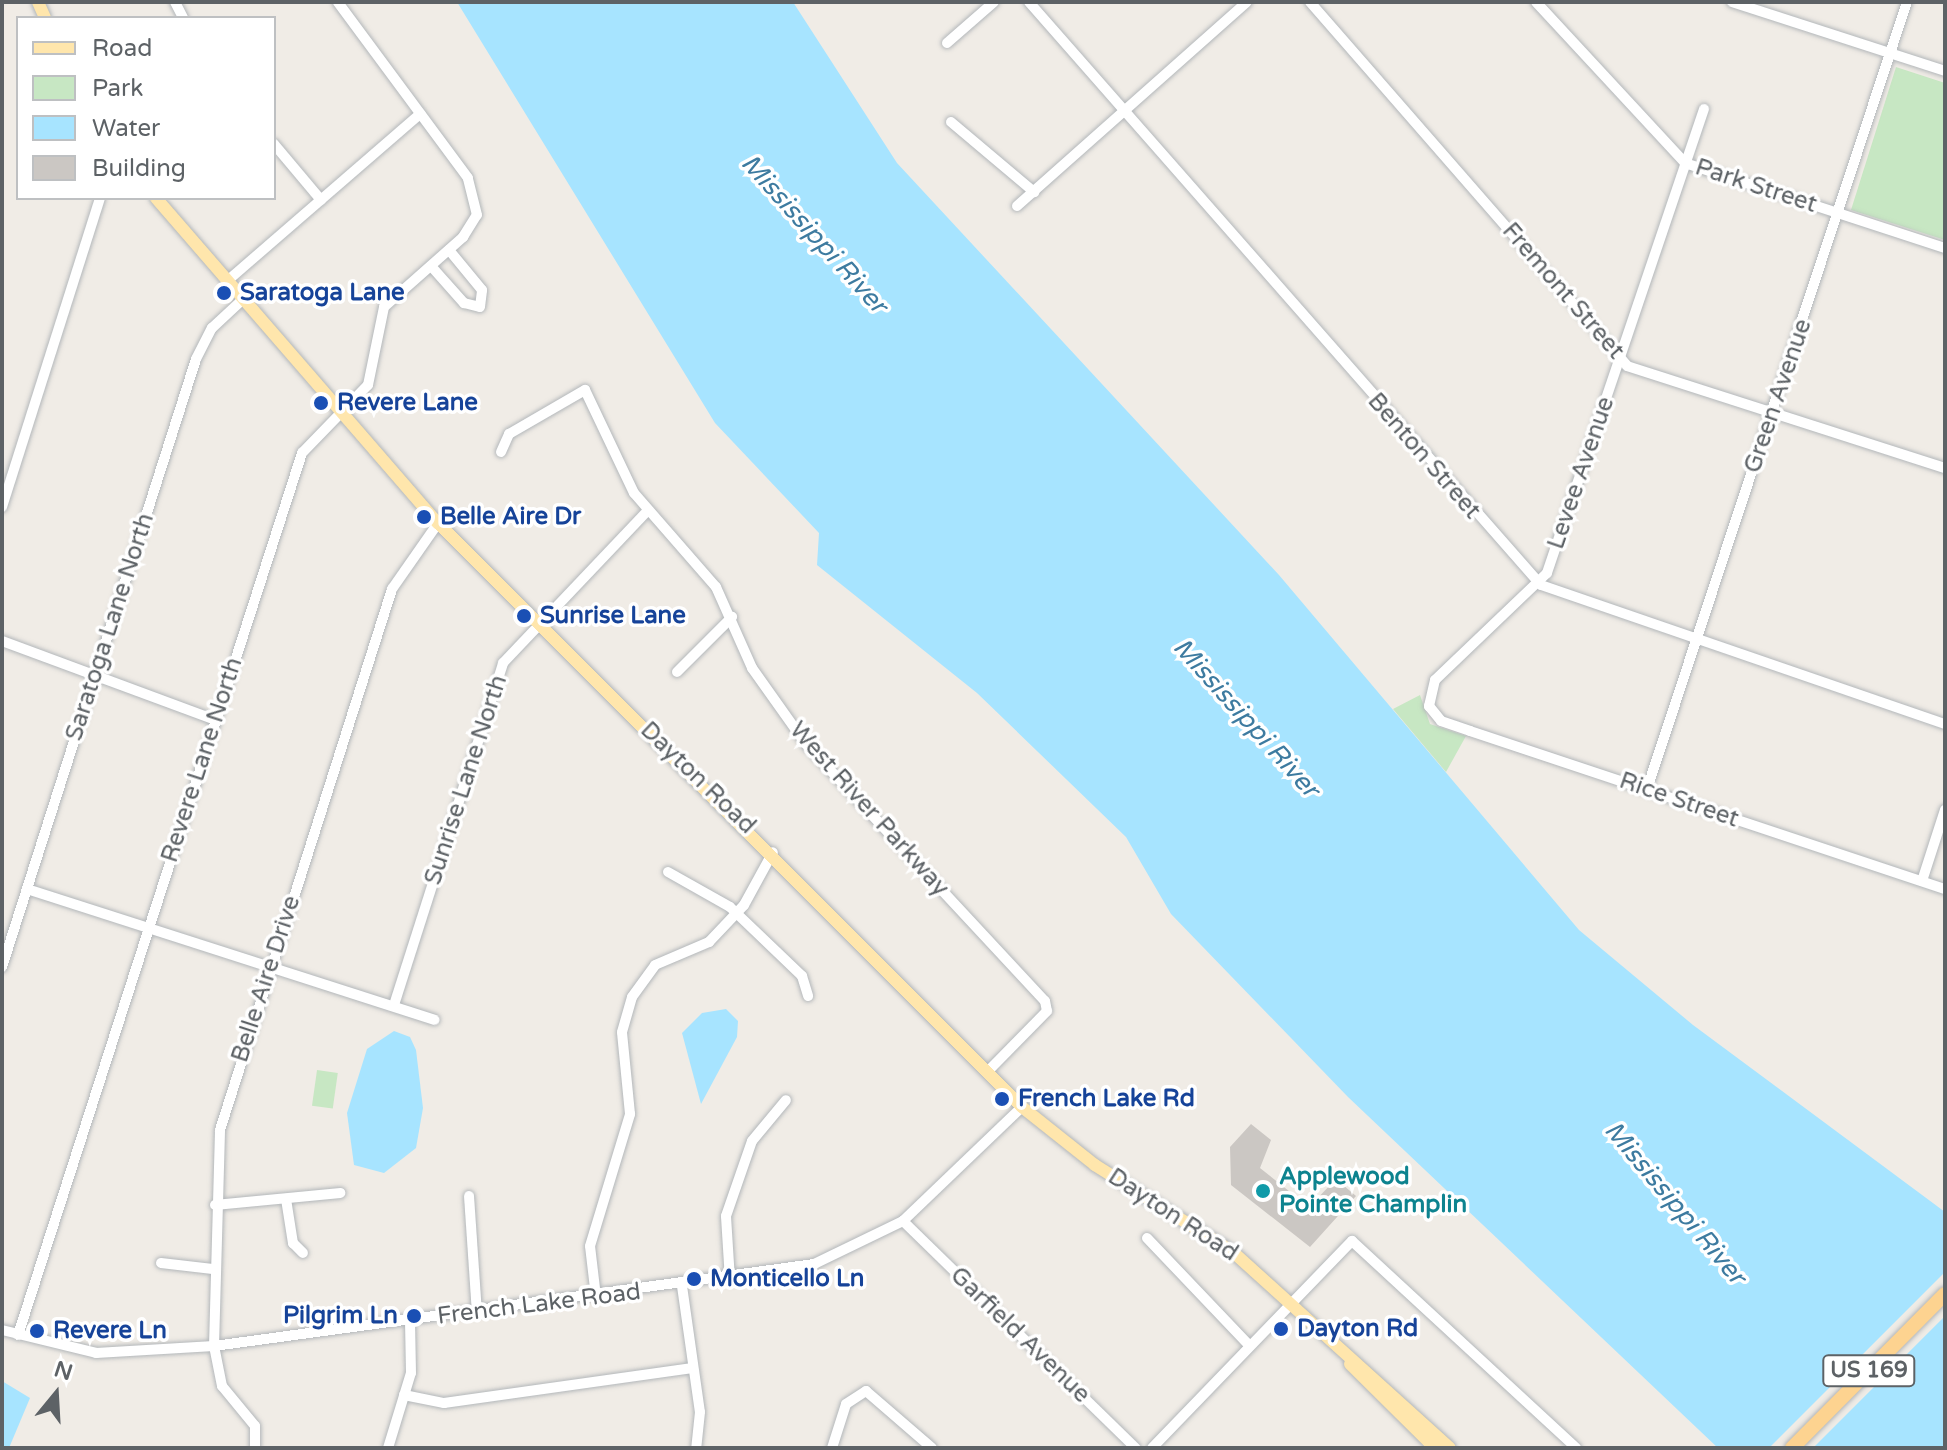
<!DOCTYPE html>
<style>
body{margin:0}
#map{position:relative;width:1947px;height:1450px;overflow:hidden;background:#f0ece6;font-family:"Varela Round",sans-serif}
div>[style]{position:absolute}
.green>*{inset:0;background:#c7e7c3;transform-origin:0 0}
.water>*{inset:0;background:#a7e4ff}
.pier>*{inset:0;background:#f0ece6}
.building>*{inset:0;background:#cbc7c3}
.roads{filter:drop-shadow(0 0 2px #b3b7ba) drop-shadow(0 0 2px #b3b7ba)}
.minor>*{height:10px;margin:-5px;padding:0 5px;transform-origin:5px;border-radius:5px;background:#fff}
.major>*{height:12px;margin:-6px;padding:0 6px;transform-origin:6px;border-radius:6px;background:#ffe6ac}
.highway>*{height:14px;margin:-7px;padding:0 7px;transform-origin:7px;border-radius:7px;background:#fdd390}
.dots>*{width:22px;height:22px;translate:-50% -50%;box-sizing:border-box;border:4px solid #fff;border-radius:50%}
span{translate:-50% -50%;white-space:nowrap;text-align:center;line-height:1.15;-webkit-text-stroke:7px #fff;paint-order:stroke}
.shield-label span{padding:2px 6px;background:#fff;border:2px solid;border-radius:6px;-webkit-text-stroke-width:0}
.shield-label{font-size:22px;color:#5d6266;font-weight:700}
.street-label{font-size:24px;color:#5d6266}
.transit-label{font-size:24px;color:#164399;font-weight:700}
.left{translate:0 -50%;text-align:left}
.right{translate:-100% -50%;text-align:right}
.culture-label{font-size:24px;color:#0d838f;font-weight:700}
.water-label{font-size:26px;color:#3d7ba0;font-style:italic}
.frame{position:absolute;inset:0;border:4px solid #5d6266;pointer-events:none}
.legend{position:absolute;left:16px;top:16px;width:260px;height:184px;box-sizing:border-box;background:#fff;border:2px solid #bec0c2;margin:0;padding:10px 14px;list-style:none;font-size:24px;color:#5d6266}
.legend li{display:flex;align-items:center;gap:16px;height:40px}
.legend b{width:40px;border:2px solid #bec0c2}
.north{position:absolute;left:16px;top:1354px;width:80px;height:80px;-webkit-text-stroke:6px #fff;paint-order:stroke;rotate:18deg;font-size:22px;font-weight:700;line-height:32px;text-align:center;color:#5d6266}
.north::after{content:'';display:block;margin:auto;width:28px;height:36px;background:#5d6266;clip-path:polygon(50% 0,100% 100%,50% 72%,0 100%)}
</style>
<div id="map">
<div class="green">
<i style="clip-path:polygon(1896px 67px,1945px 83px,1945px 240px,1851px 210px)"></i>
<i style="clip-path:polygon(1420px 695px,1430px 724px,1466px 736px,1446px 772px,1393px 709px)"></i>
<i style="left:317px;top:1070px;width:21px;height:36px;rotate:8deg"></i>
</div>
<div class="water">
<i style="clip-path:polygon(457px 2px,793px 2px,897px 163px,1279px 575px,1579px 930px,1693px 1025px,1945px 1212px,1945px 1448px,1718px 1448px,1348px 1097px,1171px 914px,1126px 837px,977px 693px,817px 565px,819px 533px,715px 423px)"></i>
<i style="clip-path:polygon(726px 1009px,738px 1021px,737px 1037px,701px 1104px,682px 1033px,702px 1013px)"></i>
<i style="clip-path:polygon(394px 1031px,410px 1037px,416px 1050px,423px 1108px,416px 1148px,384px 1173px,354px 1165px,347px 1113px,367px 1049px)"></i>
<i style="clip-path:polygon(2px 1381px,30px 1398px,9px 1448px,2px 1448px)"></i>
</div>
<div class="pier">
<i style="clip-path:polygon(1945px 1272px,1945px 1316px,1813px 1448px,1769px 1448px)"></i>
</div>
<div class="building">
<i style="clip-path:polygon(1251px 1124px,1271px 1140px,1260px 1168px,1309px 1207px,1336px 1179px,1356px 1196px,1310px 1247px,1231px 1185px,1230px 1147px)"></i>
</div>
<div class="roads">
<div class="minor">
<i style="left:175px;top:2px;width:18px;rotate:63deg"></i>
<i style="left:1029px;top:2px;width:776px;rotate:48.71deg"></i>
<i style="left:1541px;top:585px;width:427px;rotate:19deg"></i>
<i style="left:1310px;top:2px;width:483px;rotate:48.9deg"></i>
<i style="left:1627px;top:366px;width:334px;rotate:17.8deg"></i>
<i style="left:1536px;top:2px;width:219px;rotate:47.2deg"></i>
<i style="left:1685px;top:163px;width:274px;rotate:18.1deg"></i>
<i style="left:1732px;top:2px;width:224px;rotate:17.9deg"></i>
<i style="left:947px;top:43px;width:62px;rotate:-41.1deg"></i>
<i style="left:1704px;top:109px;width:490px;rotate:108.7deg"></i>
<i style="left:1547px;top:573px;width:155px;rotate:136.3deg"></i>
<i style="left:1435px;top:680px;width:27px;rotate:103deg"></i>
<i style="left:1429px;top:706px;width:19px;rotate:51deg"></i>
<i style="left:1441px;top:721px;width:31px;rotate:19deg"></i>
<i style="left:1470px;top:731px;width:501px;rotate:18.4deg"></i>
<i style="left:951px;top:122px;width:109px;rotate:40.1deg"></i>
<i style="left:274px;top:144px;width:73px;rotate:50deg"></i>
<i style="left:1017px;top:206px;width:307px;rotate:-41.6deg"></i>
<i style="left:431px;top:266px;width:50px;rotate:48.3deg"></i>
<i style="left:464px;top:303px;width:16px;rotate:14deg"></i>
<i style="left:480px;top:307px;width:17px;rotate:-83deg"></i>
<i style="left:482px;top:290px;width:52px;rotate:-129.5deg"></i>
<i style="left:226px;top:282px;width:257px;rotate:-40.9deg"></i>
<i style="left:501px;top:452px;width:20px;rotate:-66deg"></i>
<i style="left:509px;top:434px;width:88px;rotate:-30.1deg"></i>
<i style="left:585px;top:390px;width:114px;rotate:64.6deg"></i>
<i style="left:634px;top:493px;width:125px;rotate:48.9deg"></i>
<i style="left:716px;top:587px;width:89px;rotate:66deg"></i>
<i style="left:752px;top:668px;width:93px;rotate:54.6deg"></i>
<i style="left:806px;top:744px;width:351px;rotate:47.1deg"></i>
<i style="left:1045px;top:1001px;width:10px;rotate:79deg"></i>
<i style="left:1047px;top:1011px;width:86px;rotate:134.5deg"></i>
<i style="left:2px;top:507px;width:324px;rotate:-72.4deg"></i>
<i style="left:2px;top:641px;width:228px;rotate:20.3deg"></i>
<i style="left:677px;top:672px;width:78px;rotate:-45deg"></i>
<i style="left:1647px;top:789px;width:829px;rotate:-71.72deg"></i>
<i style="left:668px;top:872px;width:71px;rotate:29.4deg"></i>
<i style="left:730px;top:907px;width:100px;rotate:43.8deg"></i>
<i style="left:802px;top:976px;width:21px;rotate:73deg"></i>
<i style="left:1922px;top:881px;width:75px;rotate:-72.1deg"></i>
<i style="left:27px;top:889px;width:428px;rotate:17.8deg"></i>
<i style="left:2px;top:967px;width:638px;rotate:-72.3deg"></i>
<i style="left:196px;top:359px;width:35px;rotate:-63deg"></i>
<i style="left:212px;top:328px;width:41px;rotate:-43deg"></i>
<i style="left:394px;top:1005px;width:359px;rotate:-72.3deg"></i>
<i style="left:503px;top:663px;width:211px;rotate:-46.5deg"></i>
<i style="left:469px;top:1196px;width:116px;rotate:86.1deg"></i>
<i style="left:286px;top:1199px;width:45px;rotate:81deg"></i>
<i style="left:293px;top:1243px;width:14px;rotate:45deg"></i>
<i style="left:215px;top:1205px;width:126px;rotate:-5.5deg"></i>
<i style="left:903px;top:1221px;width:325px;rotate:44.3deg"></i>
<i style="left:1147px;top:1238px;width:146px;rotate:46.4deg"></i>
<i style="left:161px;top:1263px;width:52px;rotate:6.6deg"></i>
<i style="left:730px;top:1280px;width:64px;rotate:-93.6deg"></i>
<i style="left:726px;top:1216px;width:79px;rotate:-70.9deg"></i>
<i style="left:752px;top:1141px;width:53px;rotate:-50.3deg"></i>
<i style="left:682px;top:1286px;width:127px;rotate:81.9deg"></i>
<i style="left:700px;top:1412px;width:36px;rotate:96deg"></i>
<i style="left:596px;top:1297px;width:51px;rotate:-96.7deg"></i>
<i style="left:590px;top:1246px;width:138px;rotate:-73.1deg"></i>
<i style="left:630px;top:1114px;width:82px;rotate:-95.6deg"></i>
<i style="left:622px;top:1032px;width:36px;rotate:-74deg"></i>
<i style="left:632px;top:997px;width:39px;rotate:-54deg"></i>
<i style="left:655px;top:965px;width:59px;rotate:-23.1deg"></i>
<i style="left:709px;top:942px;width:51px;rotate:-46.6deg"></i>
<i style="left:744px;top:905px;width:60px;rotate:-61.3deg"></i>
<i style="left:2px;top:1330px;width:97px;rotate:13.7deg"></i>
<i style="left:96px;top:1353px;width:118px;rotate:-3.4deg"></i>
<i style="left:214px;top:1346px;width:606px;rotate:-7.78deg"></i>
<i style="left:814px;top:1264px;width:99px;rotate:-25.8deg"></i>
<i style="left:903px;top:1221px;width:165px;rotate:-43.8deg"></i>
<i style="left:18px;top:1335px;width:927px;rotate:-72.15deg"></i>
<i style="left:302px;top:453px;width:95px;rotate:-45.9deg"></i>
<i style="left:368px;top:385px;width:80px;rotate:-78.4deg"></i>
<i style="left:384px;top:307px;width:106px;rotate:-41.5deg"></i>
<i style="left:463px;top:237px;width:26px;rotate:-58deg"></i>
<i style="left:477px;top:215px;width:38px;rotate:-104deg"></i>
<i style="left:468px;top:178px;width:219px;rotate:-126.5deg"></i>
<i style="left:404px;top:1395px;width:41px;rotate:11.3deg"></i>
<i style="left:444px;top:1403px;width:251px;rotate:-8deg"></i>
<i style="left:255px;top:1448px;width:22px;rotate:-90deg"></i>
<i style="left:255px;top:1426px;width:52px;rotate:-129.5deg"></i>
<i style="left:222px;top:1386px;width:41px;rotate:-101.3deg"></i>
<i style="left:214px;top:1346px;width:216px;rotate:-88.4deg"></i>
<i style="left:220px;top:1130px;width:568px;rotate:-72.36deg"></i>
<i style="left:392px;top:589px;width:80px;rotate:-55.1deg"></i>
<i style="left:388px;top:1448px;width:78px;rotate:-73deg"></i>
<i style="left:411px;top:1373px;width:53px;rotate:-91.1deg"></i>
<i style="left:832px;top:1448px;width:46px;rotate:-72.3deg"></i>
<i style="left:846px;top:1404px;width:24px;rotate:-33deg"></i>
<i style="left:866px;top:1391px;width:87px;rotate:40.8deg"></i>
<i style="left:1152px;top:1448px;width:288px;rotate:-46deg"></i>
<i style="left:1352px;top:1241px;width:305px;rotate:42.7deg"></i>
</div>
<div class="major">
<i style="left:38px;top:2px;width:17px;rotate:66deg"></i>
<i style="left:156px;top:198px;width:430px;rotate:49.1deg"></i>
<i style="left:438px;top:523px;width:826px;rotate:45deg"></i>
<i style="left:1022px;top:1107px;width:93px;rotate:38.5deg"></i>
<i style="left:1095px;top:1165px;width:163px;rotate:32.2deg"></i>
<i style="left:1233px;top:1252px;width:292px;rotate:42.1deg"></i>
<i style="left:1350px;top:1364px;width:120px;rotate:44.7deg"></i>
</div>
<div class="highway">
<i style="left:1792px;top:1448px;width:217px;rotate:-45.2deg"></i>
</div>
</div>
<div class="dots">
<i style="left:224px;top:293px;background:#1a4fb4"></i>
<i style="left:321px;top:403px;background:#1a4fb4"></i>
<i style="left:424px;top:517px;background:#1a4fb4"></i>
<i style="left:524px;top:616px;background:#1a4fb4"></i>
<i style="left:1002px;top:1099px;background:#1a4fb4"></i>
<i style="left:1263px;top:1191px;background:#0f9aa8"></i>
<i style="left:694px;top:1279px;background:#1a4fb4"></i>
<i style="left:414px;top:1316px;background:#1a4fb4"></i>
<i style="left:1281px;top:1329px;background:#1a4fb4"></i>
<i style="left:37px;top:1331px;background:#1a4fb4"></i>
</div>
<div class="shield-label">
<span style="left:1869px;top:1371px">US 169</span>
</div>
<div class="street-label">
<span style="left:1756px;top:186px;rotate:18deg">Park Street</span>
<span style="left:1563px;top:291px;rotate:49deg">Fremont Street</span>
<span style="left:1778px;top:396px;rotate:-71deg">Green Avenue</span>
<span style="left:1424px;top:456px;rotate:49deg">Benton Street</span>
<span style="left:1581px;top:473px;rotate:-71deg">Levee Avenue</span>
<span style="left:110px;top:627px;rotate:-72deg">Saratoga Lane North</span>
<span style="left:202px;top:760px;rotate:-72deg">Revere Lane North</span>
<span style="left:698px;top:778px;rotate:44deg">Dayton Road</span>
<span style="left:466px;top:780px;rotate:-72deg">Sunrise Lane North</span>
<span style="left:1679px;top:800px;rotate:19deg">Rice Street</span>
<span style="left:869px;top:809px;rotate:48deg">West River Parkway</span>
<span style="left:266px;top:979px;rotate:-72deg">Belle Aire Drive</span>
<span style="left:1173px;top:1215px;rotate:33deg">Dayton Road</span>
<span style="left:539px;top:1304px;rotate:-7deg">French Lake Road</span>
<span style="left:1020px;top:1335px;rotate:44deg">Garfield Avenue</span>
</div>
<div class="transit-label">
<span class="left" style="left:240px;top:293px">Saratoga Lane</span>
<span class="left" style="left:337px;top:403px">Revere Lane</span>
<span class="left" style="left:440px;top:517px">Belle Aire Dr</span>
<span class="left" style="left:540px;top:616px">Sunrise Lane</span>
<span class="left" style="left:1018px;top:1099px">French Lake Rd</span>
<span class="left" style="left:710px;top:1279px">Monticello Ln</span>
<span class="right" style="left:398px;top:1316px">Pilgrim Ln</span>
<span class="left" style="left:1297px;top:1329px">Dayton Rd</span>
<span class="left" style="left:53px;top:1331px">Revere Ln</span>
</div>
<div class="culture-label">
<span class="left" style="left:1279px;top:1191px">Applewood<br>Pointe Champlin</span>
</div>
<div class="water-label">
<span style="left:814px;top:234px;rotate:48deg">Mississippi River</span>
<span style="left:1246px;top:718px;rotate:48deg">Mississippi River</span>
<span style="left:1675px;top:1203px;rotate:50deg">Mississippi River</span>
</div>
<div class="frame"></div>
<ul class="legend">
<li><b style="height:10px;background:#ffe6ac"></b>Road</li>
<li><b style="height:22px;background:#c7e7c3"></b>Park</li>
<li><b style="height:22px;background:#a7e4ff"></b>Water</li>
<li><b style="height:22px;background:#cbc7c3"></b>Building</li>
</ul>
<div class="north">N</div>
</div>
